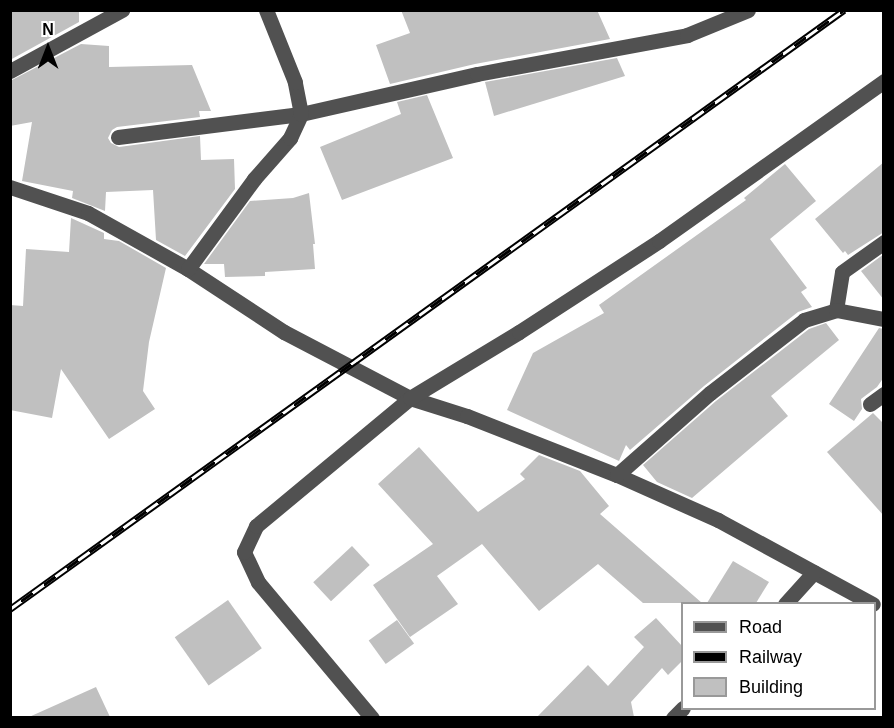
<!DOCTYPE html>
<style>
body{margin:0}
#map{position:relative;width:894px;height:728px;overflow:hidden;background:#fff;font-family:Arial,sans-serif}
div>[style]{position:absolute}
.building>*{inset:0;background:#c0c0c0;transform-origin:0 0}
.minor>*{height:15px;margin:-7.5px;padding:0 7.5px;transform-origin:7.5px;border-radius:7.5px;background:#515151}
.rail>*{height:7px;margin-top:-3.5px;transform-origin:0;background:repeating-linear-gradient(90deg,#fff 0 14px,#000 0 28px);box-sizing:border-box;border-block:2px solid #000}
span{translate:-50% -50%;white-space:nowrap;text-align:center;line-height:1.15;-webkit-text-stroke:5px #fff;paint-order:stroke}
.frame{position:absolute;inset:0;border:12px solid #000;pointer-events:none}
.legend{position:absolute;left:681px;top:602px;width:195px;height:108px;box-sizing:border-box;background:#fff;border:2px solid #999;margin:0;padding:8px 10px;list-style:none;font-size:18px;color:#000}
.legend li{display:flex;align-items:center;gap:12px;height:30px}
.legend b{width:30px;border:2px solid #999}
.north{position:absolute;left:18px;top:18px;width:60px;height:60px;-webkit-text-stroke:4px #fff;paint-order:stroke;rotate:0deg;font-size:16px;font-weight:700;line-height:24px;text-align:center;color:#000}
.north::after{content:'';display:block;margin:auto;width:21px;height:27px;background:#000;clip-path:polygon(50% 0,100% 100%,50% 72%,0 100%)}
</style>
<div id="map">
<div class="building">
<i style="clip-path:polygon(10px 10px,79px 10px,79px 22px,10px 60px)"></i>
<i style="clip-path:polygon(401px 10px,597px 10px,610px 39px,475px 64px,390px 84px,376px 45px,410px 33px)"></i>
<i style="clip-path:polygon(81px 44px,109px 46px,109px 67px,192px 65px,211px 111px,199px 111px,200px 117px,117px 127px,112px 130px,108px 138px,111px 143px,119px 147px,200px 136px,201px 160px,234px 159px,235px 189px,185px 256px,156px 240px,153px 190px,106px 192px,105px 211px,72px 198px,73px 191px,22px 181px,32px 122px,10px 126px,10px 81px)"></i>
<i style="clip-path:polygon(617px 58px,625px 76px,494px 116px,485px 82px)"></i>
<i style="clip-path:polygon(427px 95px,453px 158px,342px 200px,320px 147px,401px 114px,397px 102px)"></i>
<i style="clip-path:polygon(884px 162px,884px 232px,848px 255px,845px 251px,843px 253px,815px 219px)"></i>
<i style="clip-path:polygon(785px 164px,816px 201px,770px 239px,807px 288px,801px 292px,812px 307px,798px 312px,704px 386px,630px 450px,626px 445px,619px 461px,507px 410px,533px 353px,604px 313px,599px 305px,746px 200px,744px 198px)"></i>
<i style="clip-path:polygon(309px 193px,315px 244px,313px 244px,315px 269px,265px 272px,265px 276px,225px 277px,224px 264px,204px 264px,250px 201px,293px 198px)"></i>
<i style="clip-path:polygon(71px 218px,104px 233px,104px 239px,119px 241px,166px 268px,149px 342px,143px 391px,155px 409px,109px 439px,61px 369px,52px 418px,10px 410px,10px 305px,23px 306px,26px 249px,69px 252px)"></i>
<i style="clip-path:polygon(884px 254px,884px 300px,861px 271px)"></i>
<i style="clip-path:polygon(826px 323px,839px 340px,771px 396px,788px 416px,692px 498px,657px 482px,643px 465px,716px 401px,809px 329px)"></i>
<i style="clip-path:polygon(879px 328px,884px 329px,884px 377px,877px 387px,861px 399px,862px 409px,854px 421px,829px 404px)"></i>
<i style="clip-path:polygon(873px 413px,884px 424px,884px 516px,827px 452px)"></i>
<i style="clip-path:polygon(419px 447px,478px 512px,525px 479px,520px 474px,539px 455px,580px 471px,609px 506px,600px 514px,702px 603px,643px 603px,598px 564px,539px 611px,482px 544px,437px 576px,458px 604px,410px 637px,373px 585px,433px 544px,378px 484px)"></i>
<i style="left:352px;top:546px;width:26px;height:53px;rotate:47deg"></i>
<i style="clip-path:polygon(733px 561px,769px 582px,756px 603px,707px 603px)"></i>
<i style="left:228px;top:600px;width:59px;height:65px;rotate:55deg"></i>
<i style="clip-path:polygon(656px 618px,682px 646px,682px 661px,668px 675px,662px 668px,631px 702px,634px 717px,537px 717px,588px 665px,608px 686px,644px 647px,634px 637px)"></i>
<i style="left:397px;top:620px;width:29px;height:35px;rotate:54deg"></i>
<i style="clip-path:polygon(96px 687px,110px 717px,29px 717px)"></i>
</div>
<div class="minor">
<i style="left:10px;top:71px;width:128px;rotate:-28.6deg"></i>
<i style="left:118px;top:137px;width:184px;rotate:-7.2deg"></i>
<i style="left:301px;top:114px;width:180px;rotate:-12.8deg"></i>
<i style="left:477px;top:74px;width:214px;rotate:-10.5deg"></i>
<i style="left:687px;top:35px;width:66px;rotate:-22.3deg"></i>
<i style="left:10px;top:187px;width:82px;rotate:18.4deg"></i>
<i style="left:88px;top:213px;width:115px;rotate:29.2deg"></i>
<i style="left:188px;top:269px;width:115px;rotate:33.3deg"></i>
<i style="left:284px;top:332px;width:142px;rotate:27.6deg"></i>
<i style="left:410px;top:398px;width:60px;rotate:17.5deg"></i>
<i style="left:467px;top:416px;width:161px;rotate:21.5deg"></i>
<i style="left:617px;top:475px;width:111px;rotate:24deg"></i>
<i style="left:718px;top:520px;width:176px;rotate:28.5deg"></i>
<i style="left:188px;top:269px;width:112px;rotate:-53.7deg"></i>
<i style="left:254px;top:179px;width:55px;rotate:-48.7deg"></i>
<i style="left:290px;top:138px;width:26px;rotate:-65deg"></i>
<i style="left:301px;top:114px;width:33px;rotate:-101deg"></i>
<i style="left:295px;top:82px;width:78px;rotate:-111.9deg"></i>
<i style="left:836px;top:310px;width:38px;rotate:-81deg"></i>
<i style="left:842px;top:272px;width:52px;rotate:-35.5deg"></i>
<i style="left:870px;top:404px;width:17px;rotate:-36deg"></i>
<i style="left:617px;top:475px;width:124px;rotate:-41.4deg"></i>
<i style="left:710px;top:393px;width:119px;rotate:-37.8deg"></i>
<i style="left:804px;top:320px;width:34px;rotate:-17deg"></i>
<i style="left:836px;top:310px;width:49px;rotate:10.6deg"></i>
<i style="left:785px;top:604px;width:43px;rotate:-47.8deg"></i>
<i style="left:372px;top:718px;width:177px;rotate:-130deg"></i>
<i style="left:258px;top:582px;width:33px;rotate:-115deg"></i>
<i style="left:244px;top:552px;width:29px;rotate:-65deg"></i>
<i style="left:256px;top:526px;width:200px;rotate:-39.7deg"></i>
<i style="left:410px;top:398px;width:127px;rotate:-31.2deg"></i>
<i style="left:519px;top:332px;width:167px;rotate:-33deg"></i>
<i style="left:659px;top:241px;width:276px;rotate:-35.4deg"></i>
<i style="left:673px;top:718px;width:14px;rotate:-45deg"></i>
</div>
<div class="rail">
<i style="left:10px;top:609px;width:1027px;rotate:-35.69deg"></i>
</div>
<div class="frame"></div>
<ul class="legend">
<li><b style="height:8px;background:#515151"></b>Road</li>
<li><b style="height:8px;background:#000"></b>Railway</li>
<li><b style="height:16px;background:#c0c0c0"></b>Building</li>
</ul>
<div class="north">N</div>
</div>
